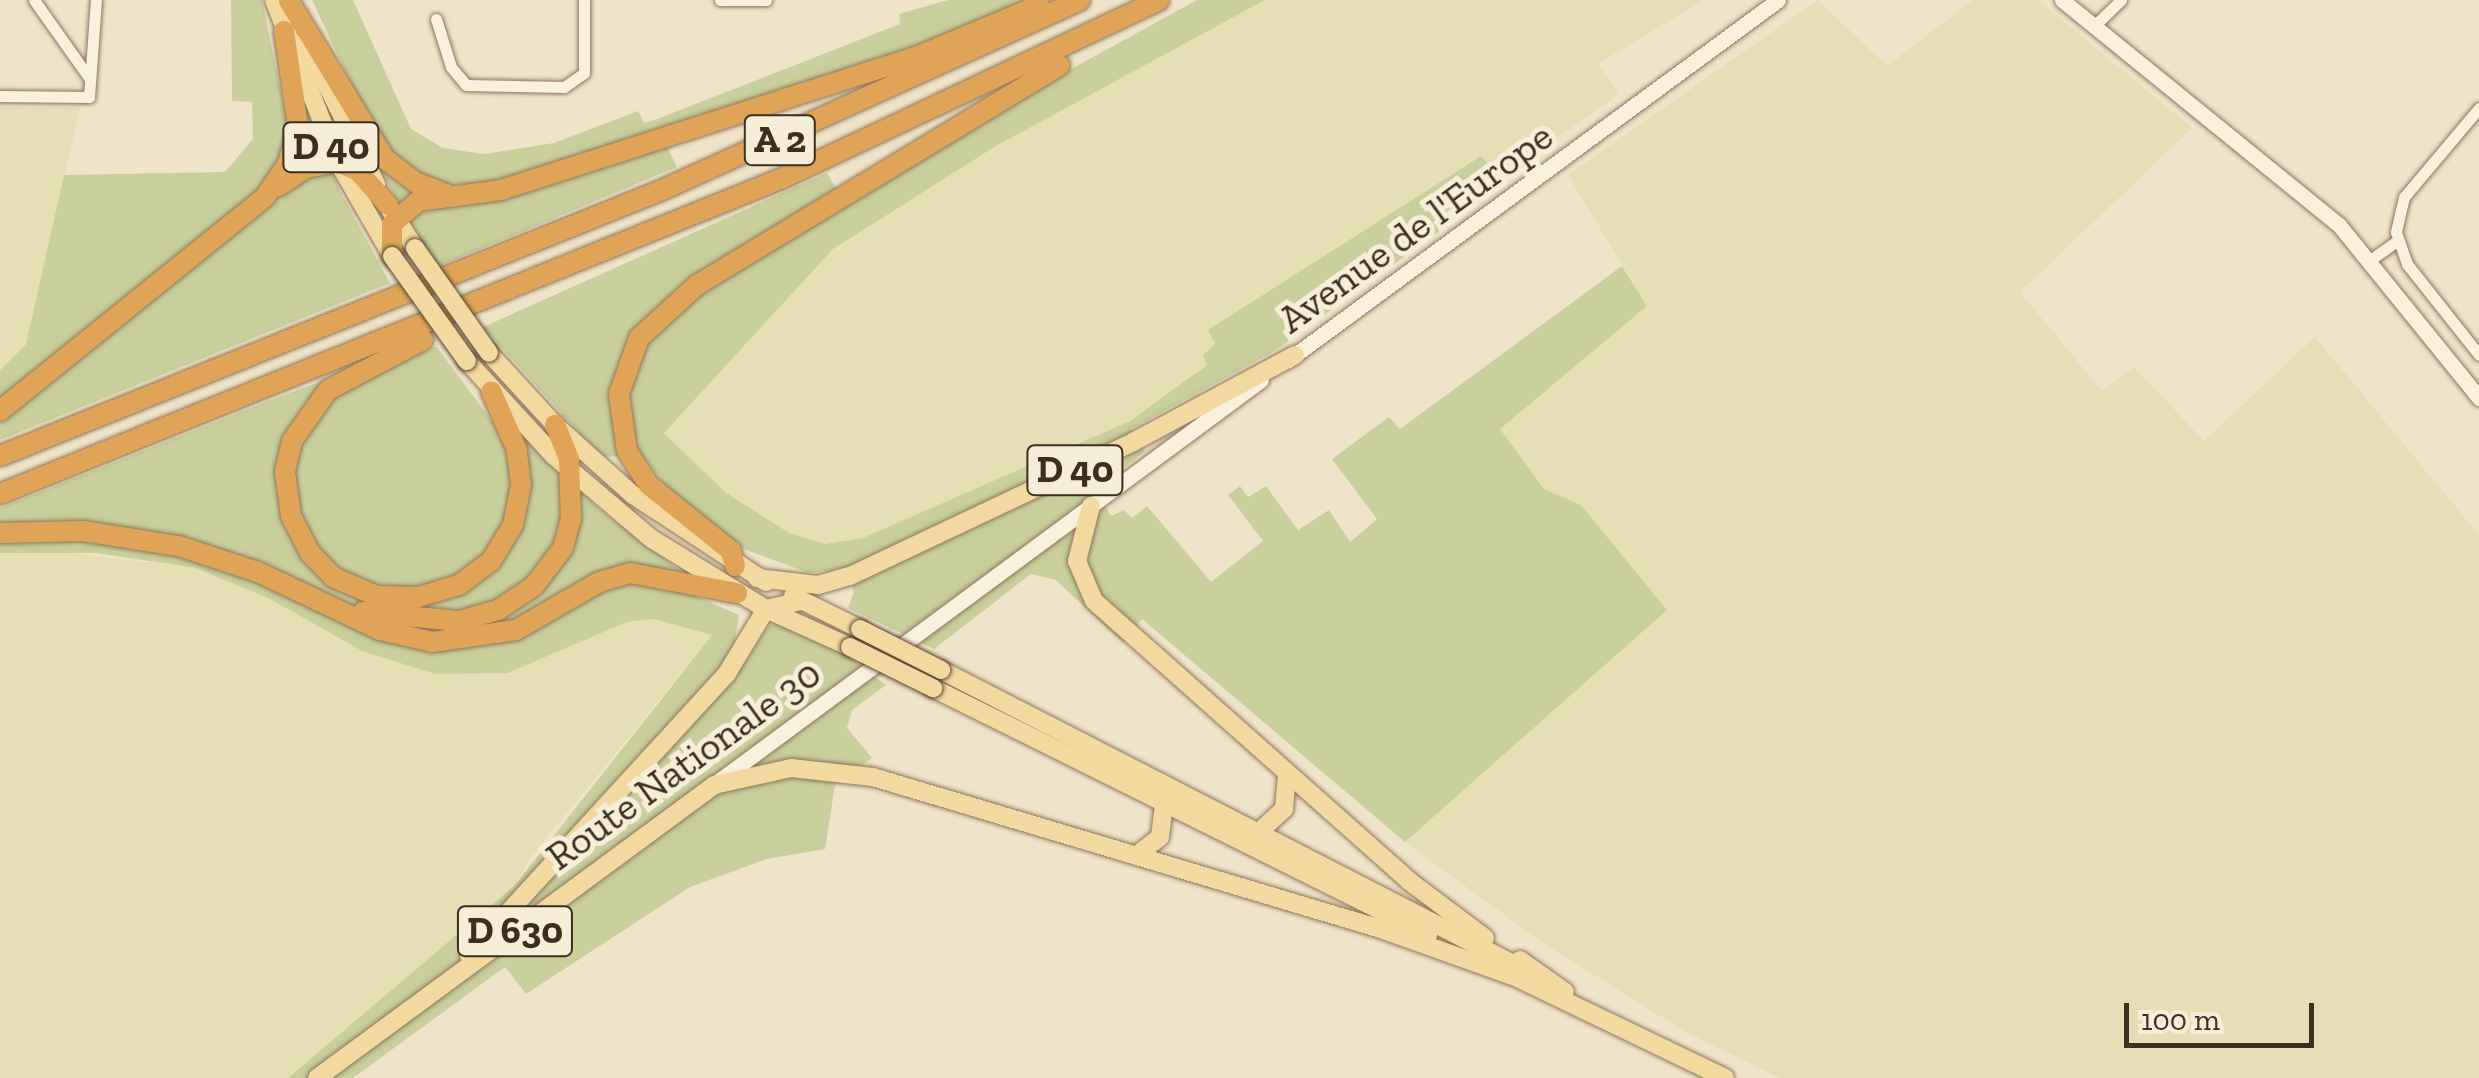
<!DOCTYPE html>
<style>
body{margin:0}
#map{position:relative;width:2479px;height:1078px;overflow:hidden;background:#f0e4c8;font-family:"Zilla Slab",serif}
div>[style]{position:absolute}
.farmland>*{inset:0;background:#e6deb5}
.green>*{inset:0;background:#c9cf9b}
.roads{filter:drop-shadow(0 0 2px #8d765c) drop-shadow(0 0 2px #8d765c)}
.street>*{height:11px;margin:-5.5px;padding:0 5.5px;transform-origin:5.5px;border-radius:5.5px;background:#faf1dc}
.secondary>*{height:15px;margin:-7.5px;padding:0 7.5px;transform-origin:7.5px;border-radius:7.5px;background:#faf1dc}
.primary>*{height:18px;margin:-9px;padding:0 9px;transform-origin:9px;border-radius:9px;background:#f3d9a0}
.highway>*{height:20px;margin:-10px;padding:0 10px;transform-origin:10px;border-radius:10px;background:#e0a458}
.bridges{filter:drop-shadow(0 0 2px #5b4430) drop-shadow(0 0 2px #5b4430)}
.primary-bridge>*{height:18px;margin:-9px;padding:0 9px;transform-origin:9px;border-radius:9px;background:#f3d9a0}
span{translate:-50% -50%;white-space:nowrap;text-align:center;line-height:1.15;-webkit-text-stroke:10px #f7eed8;paint-order:stroke}
.shield-label span{padding:2px 8px;background:#f7eed8;border:2px solid;border-radius:8px;-webkit-text-stroke-width:0}
.shield-label{font-size:38px;color:#3d2e20;font-weight:700}
.street-label{font-size:40px;color:#3d2e20}
.scale{position:absolute;left:2124px;top:1003px;width:190px;height:45px;box-sizing:border-box;border:5px solid #3d2e20;border-top:0;padding-left:12px;font-size:30px;line-height:35px;white-space:nowrap;color:#3d2e20;-webkit-text-stroke:8px #f7eed8;paint-order:stroke}
</style>
<div id="map">
<div class="farmland">
<i style="clip-path:polygon(1265px 0,1704px 0,1598px 64px,1619px 94px,1500px 178px,1480px 156px,1208px 331px,1215px 344px,1207px 365px,1130px 421px,863px 538px,825px 544px,789px 533px,725px 492px,663px 432px,833px 249px,996px 146px)"></i>
<i style="clip-path:polygon(1818px 0,1887px 66px,1973px 0,2038px 0,2192px 128px,2020px 292px,2102px 391px,2134px 367px,2204px 441px,2315px 337px,2479px 535px,2479px 1078px,1780px 1078px,1684px 1031px,1540px 941px,1405px 842px,1667px 610px,1581px 505px,1544px 489px,1499px 429px,1647px 306px,1568px 175px)"></i>
<i style="clip-path:polygon(0 107px,80px 108px,26px 344px,0 370px)"></i>
<i style="clip-path:polygon(45px 550px,196px 568px,270px 599px,362px 651px,435px 674px,508px 673px,627px 622px,653px 619px,712px 635px,531px 857px,515px 885px,288px 1078px,0 1078px,0 553px)"></i>
</div>
<div class="green">
<i style="clip-path:polygon(231px 0,262px 0,286px 116px,309px 112px,341px 193px,390px 283px,0 440px,0 370px,26px 344px,64px 175px,225px 172px,253px 139px,252px 102px,232px 101px)"></i>
<i style="clip-path:polygon(312px 0,353px 0,411px 129px,443px 148px,484px 154px,554px 143px,638px 111px,644px 123px,657px 119px,900px 24px,899px 14px,948px 0,1028px 0,963px 30px,659px 131px,677px 167px,437px 267px,355px 128px,365px 113px)"></i>
<i style="clip-path:polygon(1197px 0,1265px 0,996px 146px,833px 249px,664px 433px,725px 492px,789px 533px,825px 544px,863px 538px,1130px 421px,1207px 365px,1203px 355px,1215px 344px,1208px 330px,1481px 156px,1500px 178px,1497px 189px,1276px 350px,1131px 429px,1145px 451px,1095px 491px,1111px 516px,1124px 510px,1132px 518px,1147px 506px,1211px 582px,1263px 541px,1228px 495px,1240px 486px,1248px 497px,1266px 486px,1298px 530px,1329px 510px,1350px 542px,1377px 519px,1332px 459px,1389px 417px,1400px 429px,1622px 266px,1647px 306px,1500px 429px,1544px 489px,1581px 505px,1667px 610px,1405px 842px,1142px 619px,1123px 643px,1056px 580px,1031px 574px,934px 649px,848px 608px,854px 592px,845px 568px,809px 573px,744px 549px,684px 509px,642px 455px,601px 457px,483px 327px,827px 173px,844px 202px,940px 141px)"></i>
<i style="clip-path:polygon(436px 346px,506px 440px,527px 439px,598px 508px,681px 572px,677px 588px,739px 615px,734px 648px,718px 670px,572px 828px,587px 835px,731px 679px,769px 625px,782px 623px,843px 653px,886px 685px,852px 710px,847px 728px,872px 758px,835px 785px,825px 849px,767px 859px,690px 887px,526px 994px,505px 967px,353px 1078px,288px 1078px,515px 885px,712px 635px,653px 619px,627px 622px,508px 673px,435px 674px,362px 651px,270px 599px,196px 568px,95px 553px,0 553px,0 508px,266px 402px,330px 378px,376px 375px)"></i>
</div>
<div class="roads">
<div class="street">
<i style="left:34px;top:0;width:97px;rotate:54.7deg"></i>
<i style="left:720px;top:0;width:46px"></i>
<i style="left:436px;top:19px;width:50px;rotate:72.6deg"></i>
<i style="left:451px;top:67px;width:23px;rotate:50deg"></i>
<i style="left:466px;top:85px;width:98px;rotate:1.2deg"></i>
<i style="left:564px;top:87px;width:24px;rotate:-35deg"></i>
<i style="left:584px;top:73px;width:73px;rotate:-90deg"></i>
<i style="left:2093px;top:27px;width:39px;rotate:-44deg"></i>
<i style="left:0;top:96px;width:89px;rotate:0.6deg"></i>
<i style="left:89px;top:97px;width:97px;rotate:-85.9deg"></i>
<i style="left:2479px;top:108px;width:116px;rotate:130.1deg"></i>
<i style="left:2404px;top:197px;width:36px;rotate:103deg"></i>
<i style="left:2396px;top:232px;width:34px;rotate:71deg"></i>
<i style="left:2407px;top:264px;width:116px;rotate:51.6deg"></i>
<i style="left:2370px;top:260px;width:33px;rotate:-35deg"></i>
</div>
<div class="secondary">
<i style="left:2062px;top:0;width:357px;rotate:39.1deg"></i>
<i style="left:2339px;top:225px;width:223px;rotate:51deg"></i>
<i style="left:1288px;top:360px;width:608px;rotate:-36.3deg"></i>
<i style="left:717px;top:782px;width:676px;rotate:-36.46deg"></i>
</div>
<div class="primary">
<i style="left:274px;top:0;width:174px;rotate:68.4deg"></i>
<i style="left:338px;top:162px;width:108px;rotate:60.1deg"></i>
<i style="left:305px;top:41px;width:160px;rotate:63.6deg"></i>
<i style="left:391px;top:211px;width:44px;rotate:57deg"></i>
<i style="left:489px;top:353px;width:98px;rotate:47.5deg"></i>
<i style="left:555px;top:425px;width:105px;rotate:41.9deg"></i>
<i style="left:633px;top:495px;width:159px;rotate:33.2deg"></i>
<i style="left:467px;top:361px;width:129px;rotate:47.5deg"></i>
<i style="left:554px;top:456px;width:128px;rotate:40.3deg"></i>
<i style="left:652px;top:539px;width:134px;rotate:31.6deg"></i>
<i style="left:766px;top:609px;width:92px;rotate:24.3deg"></i>
<i style="left:1091px;top:506px;width:57px;rotate:104.3deg"></i>
<i style="left:1077px;top:561px;width:43px;rotate:67deg"></i>
<i style="left:1094px;top:601px;width:421px;rotate:41.6deg"></i>
<i style="left:1409px;top:881px;width:95px;rotate:36.9deg"></i>
<i style="left:757px;top:578px;width:61px;rotate:6.5deg"></i>
<i style="left:818px;top:585px;width:33px;rotate:-16deg"></i>
<i style="left:850px;top:576px;width:313px;rotate:-25.3deg"></i>
<i style="left:1133px;top:442px;width:184px;rotate:-28.2deg"></i>
<i style="left:793px;top:596px;width:75px;rotate:26.2deg"></i>
<i style="left:941px;top:670px;width:657px;rotate:27.19deg"></i>
<i style="left:933px;top:688px;width:553px;rotate:26.43deg"></i>
<i style="left:1256px;top:835px;width:38px;rotate:-43deg"></i>
<i style="left:1284px;top:809px;width:34px;rotate:-85deg"></i>
<i style="left:1137px;top:855px;width:29px;rotate:-38deg"></i>
<i style="left:1160px;top:837px;width:38px;rotate:-83deg"></i>
<i style="left:469px;top:955px;width:380px;rotate:-47.5deg"></i>
<i style="left:726px;top:675px;width:77px;rotate:-58.8deg"></i>
<i style="left:766px;top:609px;width:37px;rotate:-13deg"></i>
<i style="left:1520px;top:960px;width:55px;rotate:35.4deg"></i>
<i style="left:1505px;top:972px;width:244px;rotate:25.7deg"></i>
<i style="left:317px;top:1078px;width:493px;rotate:-36.4deg"></i>
<i style="left:714px;top:785px;width:79px;rotate:-12.4deg"></i>
<i style="left:791px;top:768px;width:82px;rotate:6.3deg"></i>
<i style="left:873px;top:777px;width:530px;rotate:16.66deg"></i>
<i style="left:1381px;top:929px;width:139px;rotate:19.7deg"></i>
</div>
<div class="highway">
<i style="left:289px;top:1px;width:185px;rotate:58.7deg"></i>
<i style="left:385px;top:159px;width:38px;rotate:37deg"></i>
<i style="left:415px;top:182px;width:34px;rotate:21deg"></i>
<i style="left:279px;top:186px;width:32px;rotate:-34deg"></i>
<i style="left:306px;top:168px;width:33px;rotate:-11deg"></i>
<i style="left:338px;top:162px;width:22px;rotate:24deg"></i>
<i style="left:358px;top:171px;width:45px;rotate:48.6deg"></i>
<i style="left:392px;top:256px;width:32px;rotate:-90deg"></i>
<i style="left:392px;top:224px;width:35px;rotate:-41deg"></i>
<i style="left:418px;top:201px;width:84px;rotate:-7.5deg"></i>
<i style="left:501px;top:190px;width:436px;rotate:-17.8deg"></i>
<i style="left:916px;top:57px;width:134px;rotate:-22.8deg"></i>
<i style="left:423px;top:340px;width:107px;rotate:152.2deg"></i>
<i style="left:328px;top:390px;width:62px;rotate:125.2deg"></i>
<i style="left:292px;top:441px;width:32px;rotate:103deg"></i>
<i style="left:285px;top:472px;width:44px;rotate:82.2deg"></i>
<i style="left:291px;top:516px;width:42px;rotate:62.8deg"></i>
<i style="left:310px;top:553px;width:33px;rotate:46deg"></i>
<i style="left:333px;top:577px;width:48px;rotate:23.4deg"></i>
<i style="left:377px;top:596px;width:41px;rotate:1.4deg"></i>
<i style="left:418px;top:597px;width:43px;rotate:-16.3deg"></i>
<i style="left:459px;top:585px;width:40px;rotate:-37deg"></i>
<i style="left:491px;top:561px;width:42px;rotate:-58.6deg"></i>
<i style="left:513px;top:525px;width:41px;rotate:-78.7deg"></i>
<i style="left:521px;top:485px;width:35px;rotate:-97deg"></i>
<i style="left:517px;top:450px;width:64px;rotate:-113.8deg"></i>
<i style="left:0;top:411px;width:341px;rotate:-38.9deg"></i>
<i style="left:265px;top:197px;width:41px;rotate:-55.9deg"></i>
<i style="left:288px;top:163px;width:37px;rotate:-74deg"></i>
<i style="left:298px;top:127px;width:97px;rotate:-98.3deg"></i>
<i style="left:0;top:456px;width:713px;rotate:-21.89deg"></i>
<i style="left:662px;top:190px;width:459px;rotate:-24.4deg"></i>
<i style="left:0;top:494px;width:844px;rotate:-21.98deg"></i>
<i style="left:783px;top:178px;width:416px;rotate:-25.3deg"></i>
<i style="left:0;top:533px;width:83px;rotate:-1.4deg"></i>
<i style="left:83px;top:531px;width:97px;rotate:8.9deg"></i>
<i style="left:179px;top:546px;width:83px;rotate:18.2deg"></i>
<i style="left:258px;top:572px;width:135px;rotate:25.4deg"></i>
<i style="left:380px;top:630px;width:54px;rotate:12.8deg"></i>
<i style="left:433px;top:642px;width:84px;rotate:-8.2deg"></i>
<i style="left:516px;top:630px;width:96px;rotate:-30deg"></i>
<i style="left:599px;top:582px;width:32px;rotate:-16deg"></i>
<i style="left:630px;top:573px;width:109px;rotate:10.6deg"></i>
<i style="left:735px;top:566px;width:16px;rotate:-105deg"></i>
<i style="left:731px;top:551px;width:105px;rotate:-141.2deg"></i>
<i style="left:649px;top:485px;width:40px;rotate:-122.9deg"></i>
<i style="left:627px;top:451px;width:58px;rotate:-98deg"></i>
<i style="left:619px;top:394px;width:59px;rotate:-70.3deg"></i>
<i style="left:639px;top:338px;width:79px;rotate:-42.4deg"></i>
<i style="left:697px;top:285px;width:424px;rotate:-31.2deg"></i>
<i style="left:363px;top:612px;width:96px;rotate:5.4deg"></i>
<i style="left:459px;top:621px;width:41px;rotate:-15.8deg"></i>
<i style="left:498px;top:610px;width:43px;rotate:-33.7deg"></i>
<i style="left:534px;top:586px;width:48px;rotate:-52.7deg"></i>
<i style="left:563px;top:548px;width:30px;rotate:-75deg"></i>
<i style="left:571px;top:519px;width:60px;rotate:-91.9deg"></i>
<i style="left:569px;top:459px;width:37px;rotate:-112deg"></i>
</div>
</div>
<div class="bridges">
<div class="primary-bridge">
<i style="left:415px;top:248px;width:128px;rotate:54.8deg"></i>
<i style="left:392px;top:256px;width:129px;rotate:54.5deg"></i>
<i style="left:860px;top:629px;width:91px;rotate:26.8deg"></i>
<i style="left:850px;top:647px;width:93px;rotate:26.3deg"></i>
</div>
</div>
<div class="shield-label">
<span style="left:780px;top:140px">A 2</span>
<span style="left:331px;top:147px">D 40</span>
<span style="left:1075px;top:470px">D 40</span>
<span style="left:515px;top:931px">D 630</span>
</div>
<div class="street-label">
<span style="left:1415px;top:227px;rotate:-36deg">Avenue de l'Europe</span>
<span style="left:683px;top:764px;rotate:-36deg">Route Nationale 30</span>
</div>
<div class="scale">100 m</div>
</div>
